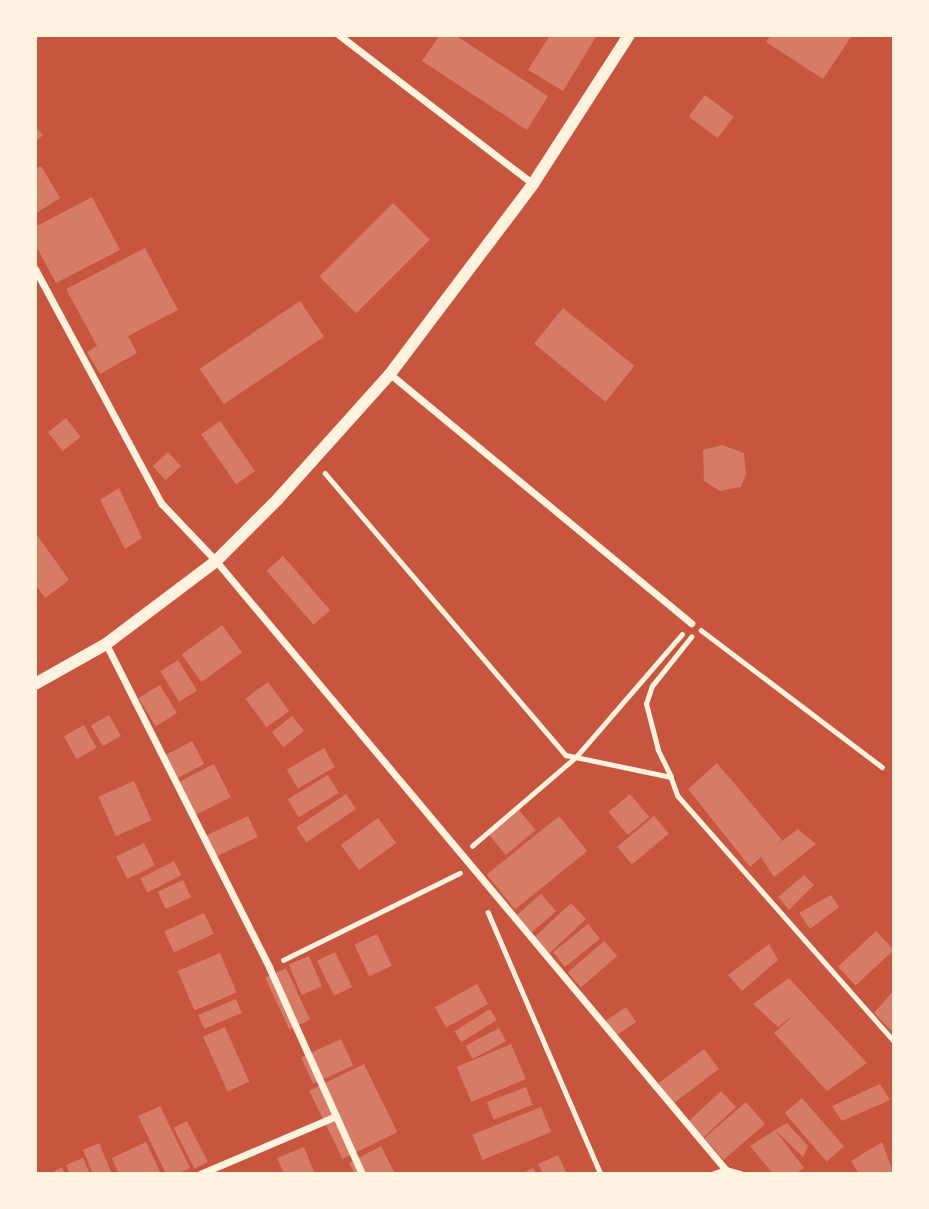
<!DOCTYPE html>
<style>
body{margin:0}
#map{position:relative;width:929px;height:1209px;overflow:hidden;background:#c8553d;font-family:"Exo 2",sans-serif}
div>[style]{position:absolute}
.building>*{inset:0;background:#d67c66;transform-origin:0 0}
.path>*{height:4.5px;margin:-2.25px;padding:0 2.25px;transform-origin:2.25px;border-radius:2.25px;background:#fff3e0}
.minor>*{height:7px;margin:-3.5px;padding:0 3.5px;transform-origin:3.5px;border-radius:3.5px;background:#fff3e0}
.tertiary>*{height:12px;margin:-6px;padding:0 6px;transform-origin:6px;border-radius:6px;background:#fff3e0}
span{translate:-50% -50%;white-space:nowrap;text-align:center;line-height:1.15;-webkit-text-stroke:7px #fff3e0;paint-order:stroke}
.frame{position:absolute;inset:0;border:37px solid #fff3e0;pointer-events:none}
</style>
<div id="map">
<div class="building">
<i style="clip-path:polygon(440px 35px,455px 35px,548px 96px,527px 130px,422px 61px)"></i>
<i style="clip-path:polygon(550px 35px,597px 35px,563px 91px,528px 70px)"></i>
<i style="clip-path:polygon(771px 35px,849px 35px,851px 37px,823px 79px,766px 42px)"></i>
<i style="left:705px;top:95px;width:36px;height:27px;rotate:37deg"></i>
<i style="clip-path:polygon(35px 126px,43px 135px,35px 142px)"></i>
<i style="clip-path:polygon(41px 166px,60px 198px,35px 214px,35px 169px)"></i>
<i style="clip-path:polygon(92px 197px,120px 250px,56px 283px,35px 244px,35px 227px)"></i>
<i style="left:393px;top:203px;width:52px;height:104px;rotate:45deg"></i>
<i style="clip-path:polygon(145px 248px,178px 310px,128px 336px,137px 353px,100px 374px,87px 352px,97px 346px,66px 289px)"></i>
<i style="left:300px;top:301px;width:43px;height:121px;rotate:56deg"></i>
<i style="left:563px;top:308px;width:92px;height:46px;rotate:39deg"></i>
<i style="left:66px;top:418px;width:24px;height:23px;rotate:52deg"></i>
<i style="left:220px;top:421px;width:61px;height:23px;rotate:55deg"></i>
<i style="clip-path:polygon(722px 445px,744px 453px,746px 474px,741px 487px,720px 491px,704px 481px,703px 450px)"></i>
<i style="left:168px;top:452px;width:19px;height:21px;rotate:47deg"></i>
<i style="clip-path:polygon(119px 488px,142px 538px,125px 549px,100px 500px)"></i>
<i style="clip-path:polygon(37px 535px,69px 580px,45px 598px,35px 584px)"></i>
<i style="left:283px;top:556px;width:72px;height:22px;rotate:49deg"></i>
<i style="left:222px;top:625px;width:34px;height:50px;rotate:54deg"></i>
<i style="left:178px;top:660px;width:36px;height:21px;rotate:58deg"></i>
<i style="left:268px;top:682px;width:36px;height:28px;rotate:54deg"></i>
<i style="left:160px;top:685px;width:33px;height:25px;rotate:59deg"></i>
<i style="left:109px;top:715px;width:24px;height:21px;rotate:60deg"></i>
<i style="left:292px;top:716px;width:19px;height:26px;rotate:51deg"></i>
<i style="left:84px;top:725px;width:26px;height:23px;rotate:61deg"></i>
<i style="left:192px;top:741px;width:26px;height:34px;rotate:62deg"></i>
<i style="left:324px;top:748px;width:22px;height:43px;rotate:60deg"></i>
<i style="clip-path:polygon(717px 763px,782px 840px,774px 847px,798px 829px,816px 844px,774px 877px,761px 857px,750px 867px,688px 789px)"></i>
<i style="left:214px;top:764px;width:37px;height:43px;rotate:63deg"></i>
<i style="left:328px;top:775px;width:21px;height:47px;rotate:59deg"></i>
<i style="left:134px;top:781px;width:43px;height:39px;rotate:66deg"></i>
<i style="left:346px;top:794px;width:18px;height:60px;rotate:56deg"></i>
<i style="left:630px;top:794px;width:30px;height:28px;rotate:50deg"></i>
<i style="left:519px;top:810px;width:26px;height:39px;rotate:50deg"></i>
<i style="left:248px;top:816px;width:23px;height:51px;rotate:65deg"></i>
<i style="left:559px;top:816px;width:45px;height:93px;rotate:51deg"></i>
<i style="left:654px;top:816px;width:23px;height:48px;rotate:50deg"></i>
<i style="left:378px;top:818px;width:31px;height:46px;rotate:54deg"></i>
<i style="left:144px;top:843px;width:25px;height:31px;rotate:64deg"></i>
<i style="left:174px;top:861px;width:16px;height:38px;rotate:63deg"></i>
<i style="clip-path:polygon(804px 875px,814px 885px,789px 910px,778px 897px)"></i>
<i style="left:183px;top:880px;width:19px;height:28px;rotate:65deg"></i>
<i style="left:541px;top:894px;width:23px;height:32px;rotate:49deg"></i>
<i style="clip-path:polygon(831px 895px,839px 907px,810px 929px,799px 913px)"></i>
<i style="left:571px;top:903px;width:22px;height:50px;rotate:47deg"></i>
<i style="left:204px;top:913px;width:23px;height:44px;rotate:65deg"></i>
<i style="left:588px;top:924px;width:19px;height:45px;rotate:51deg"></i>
<i style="left:876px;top:931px;width:26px;height:52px;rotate:47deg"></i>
<i style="left:377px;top:934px;width:35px;height:25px;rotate:65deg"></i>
<i style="left:604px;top:941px;width:20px;height:48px;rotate:49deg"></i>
<i style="clip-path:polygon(769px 944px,778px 960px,742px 991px,728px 975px)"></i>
<i style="left:335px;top:952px;width:39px;height:20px;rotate:64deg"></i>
<i style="left:220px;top:953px;width:43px;height:46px;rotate:67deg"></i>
<i style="left:309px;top:956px;width:33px;height:22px;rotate:67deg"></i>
<i style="left:286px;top:968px;width:57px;height:23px;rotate:65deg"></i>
<i style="clip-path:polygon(789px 978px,867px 1063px,827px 1091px,774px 1033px,796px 1013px,778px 1027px,753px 1004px)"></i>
<i style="left:477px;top:984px;width:23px;height:48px;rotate:61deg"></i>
<i style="clip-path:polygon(894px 990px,894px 1033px,874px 1013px)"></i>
<i style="left:236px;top:999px;width:15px;height:41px;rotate:67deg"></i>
<i style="left:626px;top:1007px;width:18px;height:27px;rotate:56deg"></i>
<i style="left:490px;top:1009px;width:13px;height:42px;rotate:58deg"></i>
<i style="left:225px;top:1027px;width:60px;height:24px;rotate:66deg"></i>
<i style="left:499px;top:1028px;width:15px;height:38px;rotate:62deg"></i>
<i style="left:341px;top:1039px;width:29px;height:44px;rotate:65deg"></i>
<i style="left:511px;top:1044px;width:38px;height:59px;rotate:67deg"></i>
<i style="left:704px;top:1049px;width:25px;height:57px;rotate:53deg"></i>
<i style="left:364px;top:1064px;width:76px;height:61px;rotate:64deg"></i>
<i style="clip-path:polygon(880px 1084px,890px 1100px,842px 1121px,832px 1106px)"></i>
<i style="left:526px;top:1087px;width:19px;height:42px;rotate:69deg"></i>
<i style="left:721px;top:1091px;width:22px;height:45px;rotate:47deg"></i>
<i style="left:802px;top:1098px;width:64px;height:23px;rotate:49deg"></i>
<i style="left:746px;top:1102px;width:29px;height:55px;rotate:49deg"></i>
<i style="clip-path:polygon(160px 1106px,190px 1168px,177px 1174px,166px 1174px,138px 1116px)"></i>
<i style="left:541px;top:1107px;width:27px;height:74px;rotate:68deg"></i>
<i style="left:187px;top:1121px;width:46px;height:15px;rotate:63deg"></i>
<i style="clip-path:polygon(787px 1123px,808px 1146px,803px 1157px,775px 1130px)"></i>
<i style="clip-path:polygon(775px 1130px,804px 1168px,795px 1174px,773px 1174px,750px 1146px)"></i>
<i style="clip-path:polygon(146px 1142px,161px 1174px,119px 1174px,112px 1158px)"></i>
<i style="clip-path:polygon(882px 1142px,894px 1174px,859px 1174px,851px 1161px)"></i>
<i style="clip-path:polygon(99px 1143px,112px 1174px,93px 1174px,83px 1150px)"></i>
<i style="clip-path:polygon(381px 1146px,395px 1174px,355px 1174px,349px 1163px)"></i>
<i style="clip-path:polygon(304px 1147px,315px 1174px,284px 1174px,277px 1158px)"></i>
<i style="clip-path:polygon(558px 1155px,567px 1174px,543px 1174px,538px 1164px)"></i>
<i style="clip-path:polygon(83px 1158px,90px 1174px,70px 1174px,66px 1165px)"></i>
<i style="clip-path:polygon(62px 1167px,65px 1174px,49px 1174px)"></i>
<i style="clip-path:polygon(533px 1168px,536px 1174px,520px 1174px)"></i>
</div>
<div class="path">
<i style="left:325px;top:473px;width:371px;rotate:49.5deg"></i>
<i style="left:566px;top:755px;width:107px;rotate:11.8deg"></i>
<i style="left:671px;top:777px;width:20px;rotate:70deg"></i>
<i style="left:678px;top:796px;width:327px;rotate:48.6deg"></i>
<i style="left:701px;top:630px;width:227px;rotate:37.1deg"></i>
<i style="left:671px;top:777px;width:30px;rotate:-116deg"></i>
<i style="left:658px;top:750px;width:48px;rotate:-104.6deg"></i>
<i style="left:646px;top:704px;width:19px;rotate:-72deg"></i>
<i style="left:652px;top:686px;width:63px;rotate:-51.5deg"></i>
<i style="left:472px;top:846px;width:137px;rotate:-40.6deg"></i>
<i style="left:576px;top:757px;width:162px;rotate:-49.2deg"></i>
<i style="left:488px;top:912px;width:285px;rotate:66.7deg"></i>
<i style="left:283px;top:960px;width:197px;rotate:-26.2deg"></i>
</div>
<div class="minor">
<i style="left:339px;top:35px;width:245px;rotate:37.5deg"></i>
<i style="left:35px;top:269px;width:266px;rotate:61.7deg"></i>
<i style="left:161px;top:503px;width:80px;rotate:46.5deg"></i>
<i style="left:216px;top:561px;width:794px;rotate:50.06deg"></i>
<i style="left:726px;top:1170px;width:15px;rotate:16deg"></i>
<i style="left:390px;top:374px;width:391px;rotate:39.6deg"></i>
<i style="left:106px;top:644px;width:362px;rotate:63.2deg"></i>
<i style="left:269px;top:967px;width:227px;rotate:65.8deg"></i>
<i style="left:200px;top:1174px;width:148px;rotate:-23.1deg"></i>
<i style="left:714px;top:1174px;width:13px;rotate:-18deg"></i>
</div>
<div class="tertiary">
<i style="left:35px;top:684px;width:81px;rotate:-29.4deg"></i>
<i style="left:106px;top:644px;width:138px;rotate:-37deg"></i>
<i style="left:216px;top:561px;width:86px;rotate:-45deg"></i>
<i style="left:277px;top:500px;width:169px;rotate:-48.1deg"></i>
<i style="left:390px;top:374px;width:238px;rotate:-53deg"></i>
<i style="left:533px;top:184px;width:177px;rotate:-57.2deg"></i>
</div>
<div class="frame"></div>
</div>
